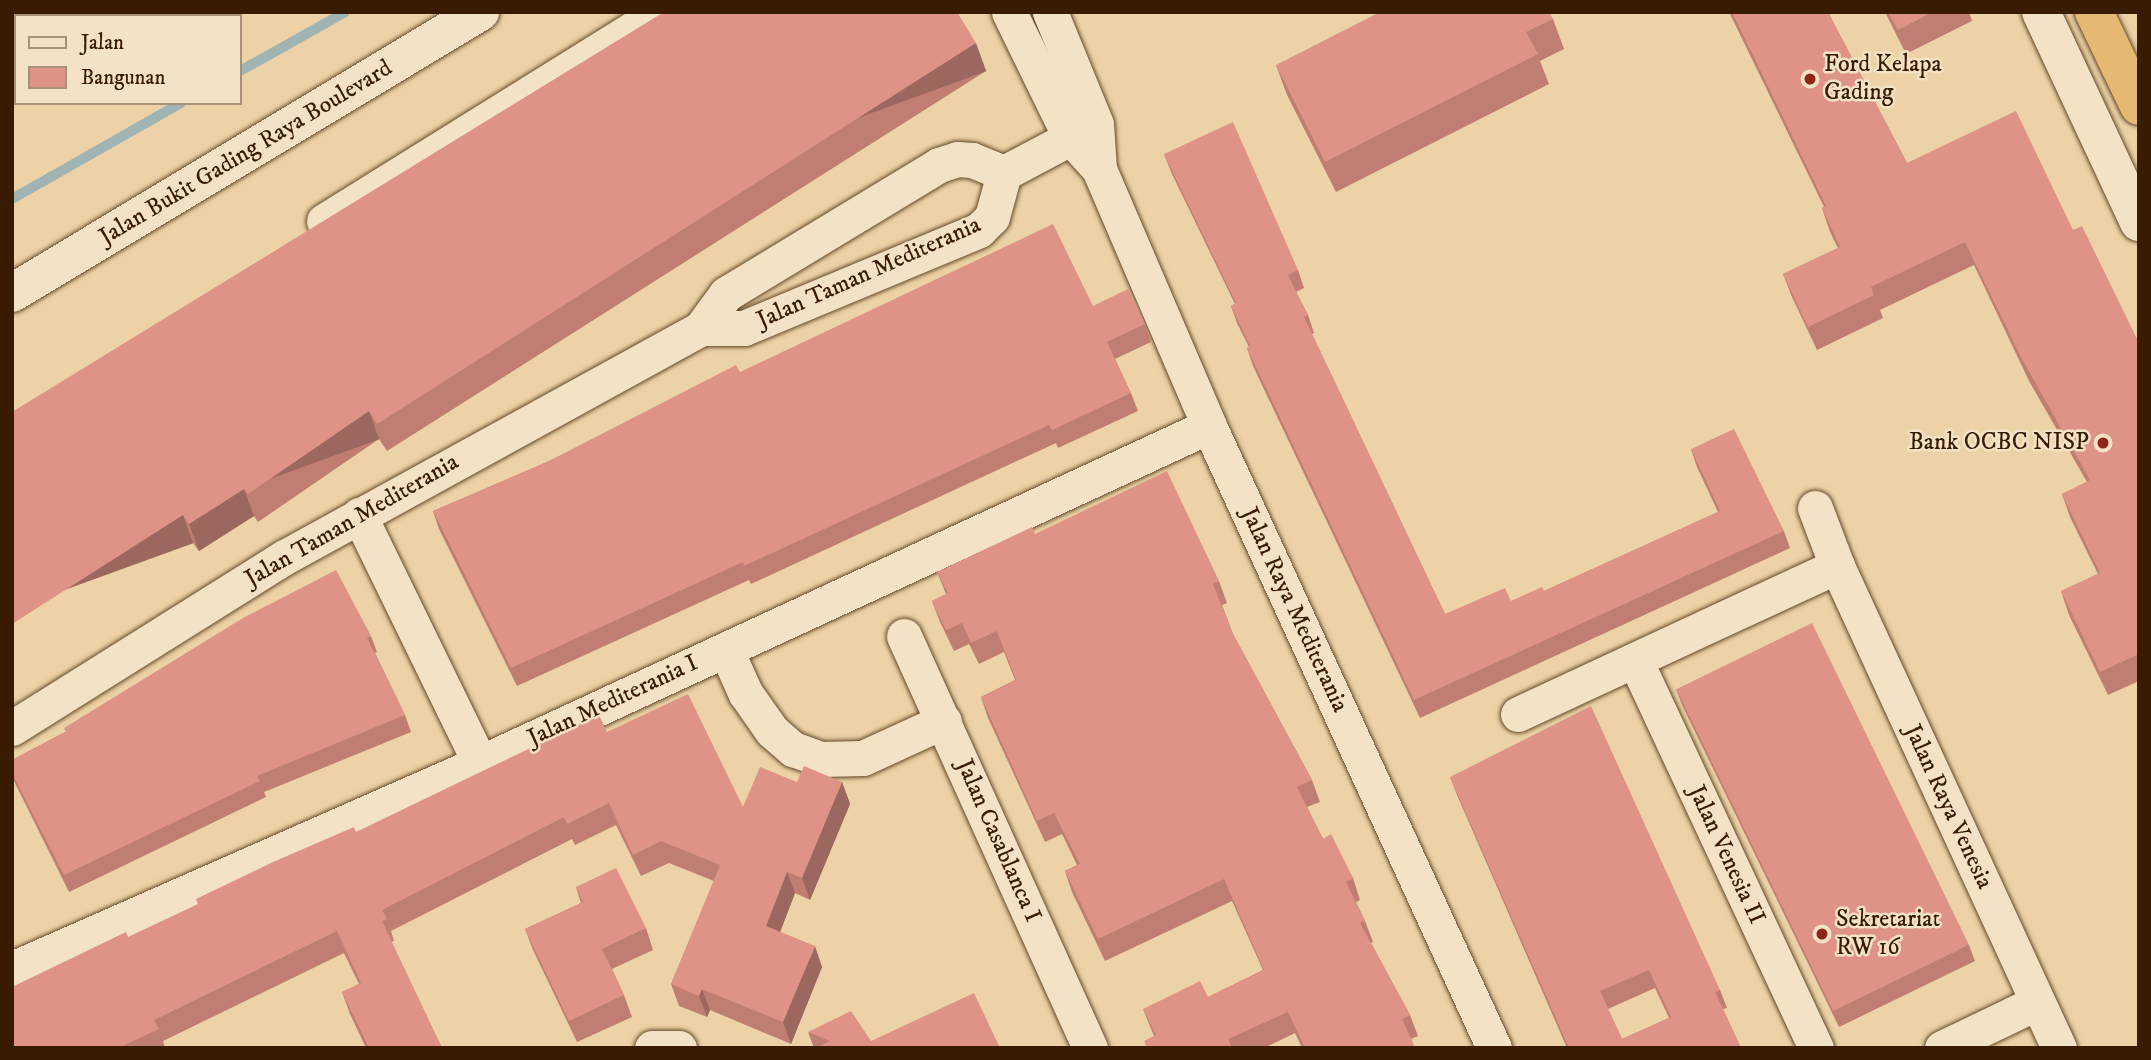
<!DOCTYPE html>
<style>
body{margin:0}
#map{position:relative;width:2151px;height:1060px;overflow:hidden;background:#ecd2a6;font-family:"IM FELL DW Pica",serif}
div>[style]{position:absolute}
.stream>*{height:10px;margin:-5px;padding:0 5px;transform-origin:5px;border-radius:5px;background:#9fb4b3}
.roads{filter:drop-shadow(0 0 2px #65492a) drop-shadow(0 0 2px #65492a)}
.minor>*{height:35px;margin:-17.5px;padding:0 17.5px;transform-origin:17.5px;border-radius:17.5px;background:#f3e2c5}
.tertiary>*{height:38px;margin:-19px;padding:0 19px;transform-origin:19px;border-radius:19px;background:#f3e2c5}
.secondary>*{height:38px;margin:-19px;padding:0 19px;transform-origin:19px;border-radius:19px;background:#f3e2c5}
.motorway>*{height:38px;margin:-19px;padding:0 19px;transform-origin:19px;border-radius:19px;background:#e6b973}
.wall>*{inset:0;background:#c07e73}
.shaded-wall>*{inset:0;background:#9c675e;transform-origin:0 0}
.building>*{inset:0;background:#df9386;transform-origin:0 0}
.dots>*{width:19px;height:19px;translate:-50% -50%;box-sizing:border-box;border:4px solid #f3e2c5;border-radius:50%}
span{translate:-50% -50%;white-space:nowrap;text-align:center;line-height:1.15;-webkit-text-stroke:5px #f3e2c5;paint-order:stroke}
.poi-label{font-size:24px;color:#381b01}
.left{translate:0 -50%;text-align:left}
.right{translate:-100% -50%;text-align:right}
.street-label{font-size:24px;color:#381b01}
.frame{position:absolute;inset:0;border:14px solid #381b01;pointer-events:none}
.legend{position:absolute;left:14px;top:14px;width:228px;height:91px;box-sizing:border-box;background:#f3e2c5;border:2px solid #a89277;margin:0;padding:9px 12px;list-style:none;font-size:21px;color:#381b01}
.legend li{display:flex;align-items:center;gap:14px;height:35px}
.legend b{width:35px;border:2px solid #a89277}
</style>
<div id="map">
<div class="stream">
<i style="left:240px;top:71px;width:120px;rotate:-29.3deg"></i>
<i style="left:12px;top:199px;width:194px;rotate:-29.6deg"></i>
</div>
<div class="roads">
<div class="minor">
<i style="left:1009px;top:12px;width:139px;rotate:64deg"></i>
<i style="left:1070px;top:137px;width:43px;rotate:47.8deg"></i>
<i style="left:1099px;top:169px;width:280px;rotate:66.8deg"></i>
<i style="left:1209px;top:426px;width:684px;rotate:65.38deg"></i>
<i style="left:1050px;top:12px;width:121px;rotate:67.7deg"></i>
<i style="left:1096px;top:124px;width:45px;rotate:86.2deg"></i>
<i style="left:118px;top:16px;width:7px;rotate:-34deg"></i>
<i style="left:12px;top:77px;width:4px;rotate:-27deg"></i>
<i style="left:1004px;top:173px;width:98px;rotate:-27.9deg"></i>
<i style="left:324px;top:221px;width:396px;rotate:-31.9deg"></i>
<i style="left:701px;top:328px;width:43px"></i>
<i style="left:744px;top:328px;width:255px;rotate:-22.6deg"></i>
<i style="left:979px;top:230px;width:18px;rotate:-45deg"></i>
<i style="left:992px;top:217px;width:46px;rotate:-74.7deg"></i>
<i style="left:1815px;top:508px;width:62px;rotate:69.2deg"></i>
<i style="left:1837px;top:566px;width:531px;rotate:65.27deg"></i>
<i style="left:359px;top:515px;width:276px;rotate:64deg"></i>
<i style="left:904px;top:636px;width:452px;rotate:65.7deg"></i>
<i style="left:731px;top:661px;width:36px;rotate:66deg"></i>
<i style="left:746px;top:694px;width:45px;rotate:54.9deg"></i>
<i style="left:772px;top:731px;width:28px;rotate:41deg"></i>
<i style="left:793px;top:749px;width:29px;rotate:20deg"></i>
<i style="left:820px;top:759px;width:43px;rotate:-1.3deg"></i>
<i style="left:863px;top:758px;width:89px;rotate:-24.6deg"></i>
<i style="left:1636px;top:662px;width:426px;rotate:65deg"></i>
<i style="left:1518px;top:714px;width:352px;rotate:-24.9deg"></i>
<i style="left:12px;top:728px;width:322px;rotate:-32.1deg"></i>
<i style="left:285px;top:557px;width:475px;rotate:-28.8deg"></i>
<i style="left:701px;top:328px;width:42px;rotate:-53.7deg"></i>
<i style="left:726px;top:294px;width:249px;rotate:-31.2deg"></i>
<i style="left:939px;top:165px;width:19px;rotate:-18deg"></i>
<i style="left:957px;top:159px;width:15px;rotate:4deg"></i>
<i style="left:972px;top:160px;width:35px;rotate:22deg"></i>
<i style="left:12px;top:969px;width:511px;rotate:-23.76deg"></i>
<i style="left:480px;top:763px;width:803px;rotate:-24.81deg"></i>
<i style="left:652px;top:1048px;width:27px"></i>
<i style="left:1942px;top:1048px;width:106px;rotate:-25.6deg"></i>
</div>
<div class="tertiary">
<i style="left:12px;top:293px;width:546px;rotate:-30.98deg"></i>
</div>
<div class="secondary">
<i style="left:2041px;top:12px;width:232px;rotate:65deg"></i>
</div>
<div class="motorway">
<i style="left:2094px;top:12px;width:104px;rotate:64.4deg"></i>
</div>
</div>
<div class="wall">
<i style="clip-path:polygon(1729px 12px,1828px 12px,1907px 163px,2073px 230px,2139px 343px,2139px 681px,2108px 695px,2069px 615px,2061px 591px,2098px 574px,2070px 517px,2062px 494px,2087px 482px,2029px 381px,1974px 265px,1880px 310px,1883px 318px,1817px 350px,1792px 297px,1783px 274px,1838px 248px,1830px 232px,1822px 208px,1824px 207px)"></i>
<i style="clip-path:polygon(1885px 12px,1969px 12px,1972px 21px,1906px 54px)"></i>
<i style="clip-path:polygon(1553px 19px,1564px 49px,1540px 61px,1549px 84px,1336px 192px,1287px 95px,1276px 65px)"></i>
<i style="clip-path:polygon(986px 71px,387px 451px,379px 439px,258px 522px,254px 516px,199px 551px,193px 543px,12px 412px)"></i>
<i style="clip-path:polygon(1164px 154px,1298px 270px,1304px 288px,1296px 292px,1308px 315px,1314px 333px,1312px 334px,1445px 614px,1511px 601px,1544px 591px,1718px 512px,1697px 467px,1691px 449px,1784px 531px,1790px 548px,1420px 718px,1253px 366px,1247px 348px,1249px 347px,1237px 323px,1231px 306px,1235px 304px,1171px 172px)"></i>
<i style="clip-path:polygon(1145px 324px,1151px 342px,1115px 359px,1131px 393px,1138px 411px,1058px 448px,1056px 443px,751px 584px,749px 580px,517px 686px,439px 529px,433px 511px,547px 462px,740px 372px)"></i>
<i style="clip-path:polygon(1035px 534px,1219px 581px,1227px 603px,1222px 605px,1233px 634px,1312px 780px,1320px 802px,1307px 807px,1323px 839px,1353px 878px,1360px 900px,1356px 902px,1365px 921px,1373px 942px,1371px 943px,1410px 1015px,1418px 1036px,1411px 1039px,1415px 1048px,1302px 1048px,1295px 1033px,1264px 1048px,1147px 1048px,1154px 1036px,1143px 1009px,1208px 997px,1263px 970px,1232px 901px,1105px 961px,1072px 892px,1065px 871px,1077px 865px,1062px 834px,1045px 842px,988px 718px,981px 697px,1015px 680px,1004px 652px,979px 664px,969px 644px,954px 651px,940px 622px,932px 601px,946px 594px,937px 572px)"></i>
<i style="clip-path:polygon(371px 636px,377px 652px,375px 653px,405px 715px,411px 732px,264px 792px,266px 797px,69px 892px,12px 777px,12px 760px,65px 732px)"></i>
<i style="clip-path:polygon(1676px 689px,1969px 945px,1975px 961px,1839px 1027px,1682px 705px)"></i>
<i style="clip-path:polygon(607px 732px,743px 807px,797px 782px,842px 782px,850px 804px,810px 900px,795px 893px,780px 932px,822px 967px,791px 1044px,710px 1010px,707px 1017px,679px 1006px,671px 984px,714px 881px,669px 863px,641px 876px,616px 825px,575px 845px,572px 839px,391px 931px,394px 941px,391px 942px,442px 1048px,366px 1048px,350px 1014px,342px 992px,359px 984px,344px 953px,163px 1041px,165px 1048px,12px 1048px,356px 832px)"></i>
<i style="clip-path:polygon(evenodd,1450px 777px,1720px 990px,1727px 1008px,1723px 1009px,1741px 1048px,1567px 1048px,1457px 795px,1450px 777px,1655px 988px,1669px 1018px,1622px 1039px,1608px 1009px,1655px 988px)"></i>
<i style="clip-path:polygon(576px 887px,646px 928px,653px 950px,612px 969px,624px 995px,632px 1017px,577px 1042px,533px 950px,525px 929px,581px 903px)"></i>
<i style="clip-path:polygon(808px 1032px,871px 1041px,1000px 1048px,814px 1048px)"></i>
</div>
<div class="shaded-wall">
<i style="left:976px;top:43px;width:30px;height:710px;rotate:70deg"></i>
<i style="left:369px;top:411px;width:30px;height:147px;rotate:70deg"></i>
<i style="clip-path:polygon(244px 489px,254px 516px,199px 551px,189px 524px)"></i>
<i style="left:183px;top:515px;width:30px;height:203px;rotate:70deg"></i>
<i style="clip-path:polygon(842px 782px,850px 804px,810px 900px,802px 878px)"></i>
<i style="clip-path:polygon(787px 872px,795px 893px,774px 948px,766px 926px)"></i>
<i style="clip-path:polygon(815px 946px,822px 967px,791px 1044px,783px 1022px)"></i>
<i style="clip-path:polygon(702px 989px,710px 1010px,707px 1017px,699px 996px)"></i>
</div>
<div class="building">
<i style="clip-path:polygon(664px 12px,957px 12px,976px 43px,377px 424px,369px 411px,248px 494px,244px 489px,189px 524px,183px 515px,12px 624px,12px 412px)"></i>
<i style="clip-path:polygon(1380px 12px,1549px 12px,1553px 19px,1526px 32px,1538px 54px,1325px 162px,1276px 65px)"></i>
<i style="clip-path:polygon(1732px 12px,1828px 12px,1907px 163px,2016px 111px,2073px 230px,2082px 226px,2139px 343px,2139px 654px,2100px 672px,2061px 591px,2100px 573px,2062px 494px,2090px 480px,2021px 357px,1965px 242px,1871px 287px,1874px 295px,1808px 327px,1783px 274px,1840px 247px,1822px 208px,1826px 206px)"></i>
<i style="clip-path:polygon(1888px 12px,1933px 12px,1898px 30px)"></i>
<i style="clip-path:polygon(1233px 122px,1298px 270px,1288px 275px,1308px 315px,1304px 317px,1445px 614px,1505px 588px,1511px 601px,1542px 587px,1544px 591px,1720px 511px,1691px 449px,1734px 429px,1784px 531px,1414px 700px,1247px 348px,1250px 346px,1231px 306px,1236px 303px,1164px 154px)"></i>
<i style="clip-path:polygon(1053px 224px,1093px 306px,1128px 289px,1145px 324px,1107px 342px,1131px 393px,1052px 430px,1049px 425px,744px 566px,743px 562px,511px 668px,433px 511px,547px 462px,736px 365px,740px 372px)"></i>
<i style="clip-path:polygon(1167px 471px,1219px 581px,1213px 584px,1233px 634px,1312px 780px,1297px 787px,1323px 839px,1331px 834px,1353px 878px,1346px 882px,1365px 921px,1360px 923px,1410px 1015px,1402px 1019px,1415px 1048px,1305px 1048px,1288px 1012px,1228px 1039px,1232px 1048px,1147px 1048px,1144px 1041px,1156px 1035px,1143px 1009px,1200px 981px,1208px 997px,1264px 970px,1224px 879px,1098px 939px,1065px 871px,1080px 864px,1054px 813px,1037px 821px,981px 697px,1016px 680px,997px 631px,971px 643px,962px 623px,946px 630px,932px 601px,948px 593px,937px 572px,1032px 527px,1035px 534px)"></i>
<i style="clip-path:polygon(336px 570px,371px 636px,367px 638px,405px 715px,257px 776px,260px 781px,64px 875px,12px 773px,12px 760px,66px 732px,64px 728px,243px 618px)"></i>
<i style="left:1812px;top:623px;width:358px;height:151px;rotate:64deg"></i>
<i style="clip-path:polygon(688px 694px,743px 807px,760px 767px,797px 782px,804px 766px,842px 782px,802px 878px,787px 872px,766px 926px,815px 946px,783px 1022px,702px 989px,699px 996px,671px 984px,720px 865px,661px 841px,633px 855px,609px 803px,567px 824px,564px 817px,382px 910px,387px 919px,382px 921px,442px 1048px,369px 1048px,342px 992px,361px 983px,337px 931px,154px 1020px,159px 1029px,118px 1048px,12px 1048px,12px 987px,126px 932px,128px 937px,198px 904px,196px 899px,273px 862px,354px 827px,356px 832px,599px 715px,607px 732px)"></i>
<i style="clip-path:polygon(evenodd,1591px 706px,1720px 990px,1715px 992px,1741px 1048px,1569px 1048px,1450px 777px,1591px 706px,1649px 970px,1671px 1017px,1622px 1039px,1600px 991px,1649px 970px)"></i>
<i style="clip-path:polygon(616px 868px,646px 928px,602px 949px,624px 995px,569px 1021px,525px 929px,583px 902px,576px 887px)"></i>
<i style="clip-path:polygon(974px 993px,1000px 1048px,816px 1048px,830px 1041px,808px 1032px,851px 1011px,871px 1041px)"></i>
</div>
<div class="dots">
<i style="left:1810px;top:79px;background:#8f2418"></i>
<i style="left:2103px;top:443px;background:#8f2418"></i>
<i style="left:1822px;top:934px;background:#8f2418"></i>
</div>
<div class="poi-label">
<span class="left" style="left:1824px;top:79px">Ford Kelapa<br>Gading</span>
<span class="right" style="left:2089px;top:443px">Bank OCBC NISP</span>
<span class="left" style="left:1836px;top:934px">Sekretariat<br>RW 16</span>
</div>
<div class="street-label">
<span style="left:246px;top:153px;rotate:-31deg">Jalan Bukit Gading Raya Boulevard</span>
<span style="left:869px;top:273px;rotate:-24deg">Jalan Taman Mediterania</span>
<span style="left:352px;top:521px;rotate:-30deg">Jalan Taman Mediterania</span>
<span style="left:1294px;top:610px;rotate:65deg">Jalan Raya Mediterania</span>
<span style="left:613px;top:701px;rotate:-25deg">Jalan Mediterania I</span>
<span style="left:1948px;top:807px;rotate:65deg">Jalan Raya Venesia</span>
<span style="left:998px;top:841px;rotate:66deg">Jalan Casablanca I</span>
<span style="left:1726px;top:855px;rotate:65deg">Jalan Venesia II</span>
</div>
<div class="frame"></div>
<ul class="legend">
<li><b style="height:9px;background:#f3e2c5"></b>Jalan</li>
<li><b style="height:19px;background:#df9386"></b>Bangunan</li>
</ul>
</div>
